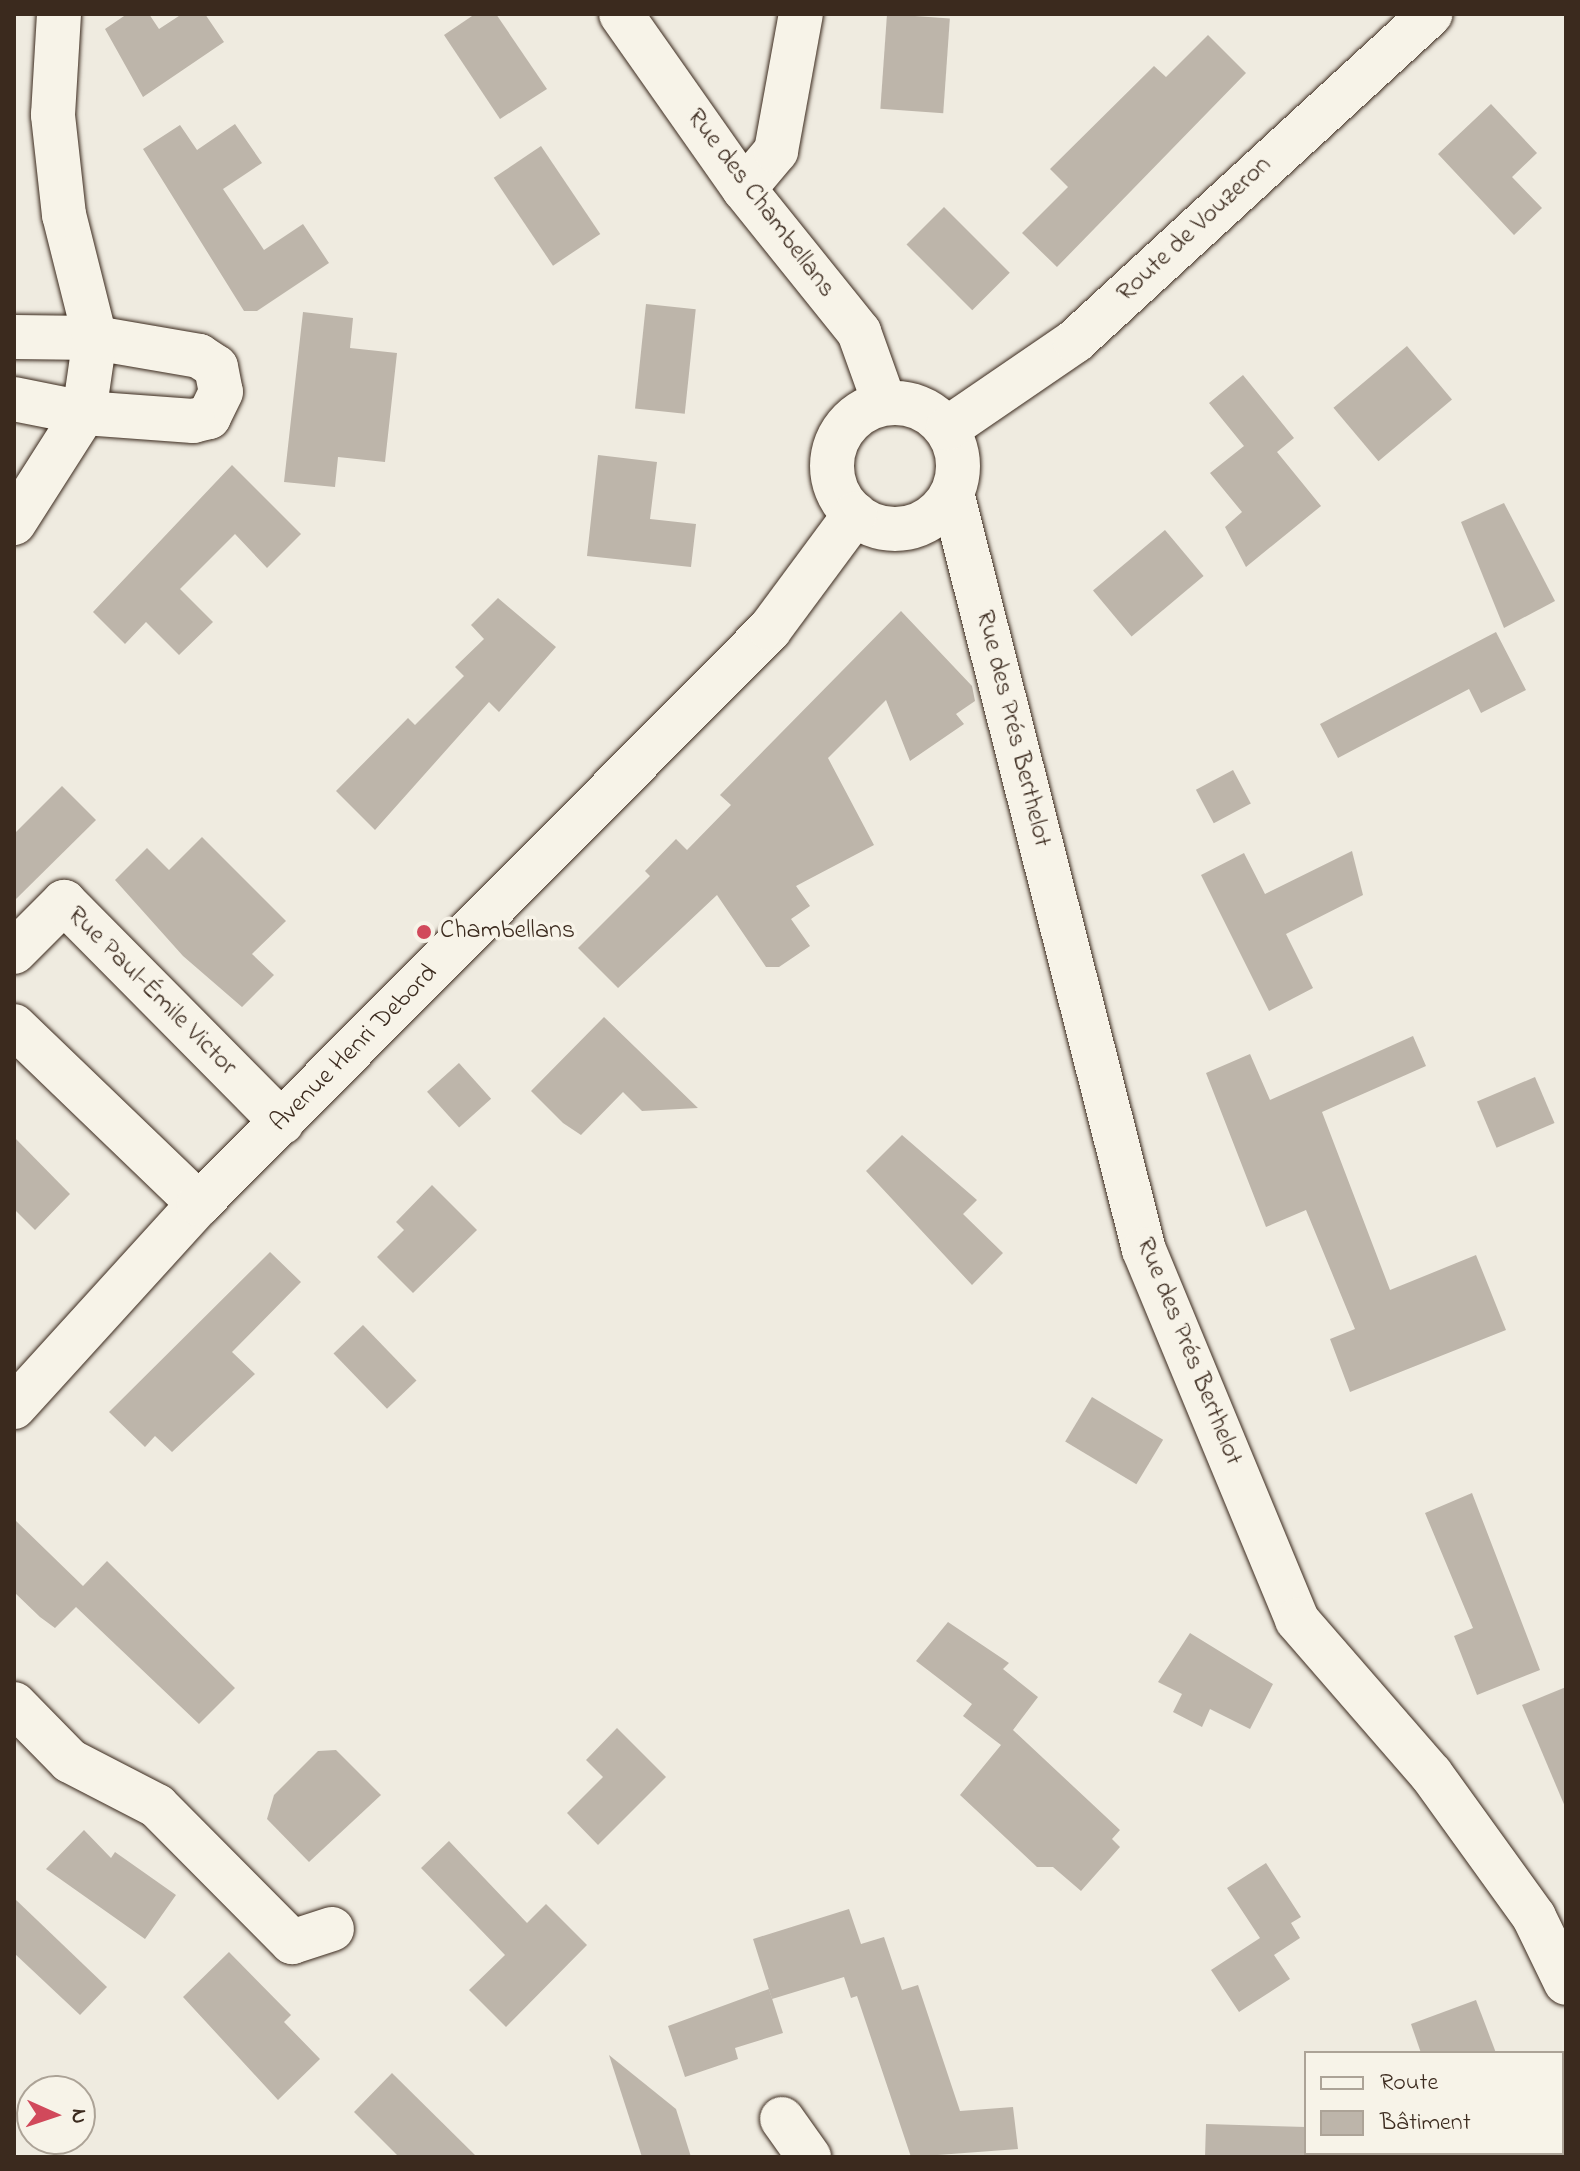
<!DOCTYPE html>
<meta charset="utf-8">
<style>
body{margin:0}
#map{position:relative;width:1580px;height:2171px;overflow:hidden;background:#efebe0;font-family:"Indie Flower",sans-serif}
div>[style]{position:absolute}
.building>*{inset:0;background:#bdb5aa;transform-origin:0 0}
.roads{filter:drop-shadow(0 0 2px #3b2a1e) drop-shadow(0 0 2px #3b2a1e)}
.street>*{height:44px;margin:-22px;padding:0 22px;transform-origin:22px;border-radius:22px;background:#f7f3e8}
.secondary>*{height:44px;margin:-22px;padding:0 22px;transform-origin:22px;border-radius:22px;background:#f7f3e8}
.secondary>.ring{margin:-22px;padding:0;box-sizing:content-box;background:none;border:44px solid #f7f3e8;border-radius:50%}
.dots>*{width:22px;height:22px;translate:-50% -50%;box-sizing:border-box;border:4px solid #f7f3e8;border-radius:50%}
span{translate:-50% -50%;white-space:nowrap;text-align:center;line-height:1.15;-webkit-text-stroke:7px #f7f3e8;paint-order:stroke}
.street-label{font-size:26px;color:#3b2a1e}
.poi-label{font-size:26px;color:#3b2a1e}
.left{translate:0 -50%;text-align:left}
.frame{position:absolute;inset:0;border:16px solid #3b2a1e;pointer-events:none}
.legend{position:absolute;left:1304px;top:2051px;width:260px;height:104px;box-sizing:border-box;background:#f7f3e8;border:2px solid #aca397;margin:0;padding:10px 14px;list-style:none;font-size:24px;color:#3b2a1e}
.legend li{display:flex;align-items:center;gap:16px;height:40px}
.legend b{width:40px;border:2px solid #aca397}
.north{position:absolute;left:16px;top:2075px;width:80px;height:80px;box-sizing:border-box;background:#f7f3e8;border:2px solid #aca397;border-radius:50%;rotate:93deg;font-size:22px;font-weight:700;line-height:32px;text-align:center;color:#3b2a1e}
.north::after{content:'';display:block;margin:auto;width:28px;height:36px;background:#d1495b;clip-path:polygon(50% 0,100% 100%,50% 72%,0 100%)}
</style>
<div id="map">
<div class="building">
<i style="clip-path:polygon(127px 14px,149px 14px,159px 29px,182px 14px,205px 14px,224px 42px,143px 97px,105px 29px)"></i>
<i style="clip-path:polygon(475px 14px,496px 14px,547px 89px,500px 119px,444px 35px)"></i>
<i style="left:887px;top:14px;width:63px;height:95px;rotate:4deg"></i>
<i style="clip-path:polygon(1208px 35px,1246px 73px,1057px 267px,1022px 233px,1068px 187px,1050px 169px,1154px 66px,1166px 77px)"></i>
<i style="clip-path:polygon(1491px 104px,1537px 153px,1512px 177px,1542px 208px,1514px 235px,1438px 154px)"></i>
<i style="clip-path:polygon(235px 124px,262px 163px,223px 189px,264px 250px,303px 224px,329px 263px,257px 311px,244px 311px,143px 149px,180px 125px,197px 150px)"></i>
<i style="left:541px;top:146px;width:106px;height:57px;rotate:56deg"></i>
<i style="left:944px;top:207px;width:93px;height:53px;rotate:45deg"></i>
<i style="left:646px;top:304px;width:50px;height:105px;rotate:6deg"></i>
<i style="clip-path:polygon(303px 312px,353px 318px,350px 348px,397px 353px,385px 462px,338px 457px,335px 487px,284px 482px)"></i>
<i style="left:1407px;top:346px;width:70px;height:96px;rotate:50deg"></i>
<i style="clip-path:polygon(1243px 375px,1294px 438px,1277px 452px,1321px 506px,1246px 567px,1225px 527px,1242px 512px,1210px 473px,1244px 446px,1209px 403px)"></i>
<i style="clip-path:polygon(598px 455px,657px 462px,650px 519px,696px 524px,691px 567px,587px 556px)"></i>
<i style="clip-path:polygon(232px 465px,301px 534px,267px 568px,235px 534px,180px 589px,213px 622px,179px 655px,146px 622px,125px 644px,93px 612px)"></i>
<i style="clip-path:polygon(1504px 503px,1555px 601px,1504px 628px,1461px 522px)"></i>
<i style="left:1165px;top:530px;width:60px;height:94px;rotate:50deg"></i>
<i style="clip-path:polygon(498px 598px,556px 647px,499px 712px,489px 702px,375px 830px,336px 791px,408px 718px,415px 725px,464px 676px,455px 667px,484px 639px,471px 625px)"></i>
<i style="clip-path:polygon(901px 611px,972px 686px,975px 701px,956px 714px,964px 724px,910px 761px,886px 700px,828px 758px,874px 845px,796px 886px,810px 906px,791px 919px,810px 946px,779px 967px,766px 967px,717px 895px,618px 988px,578px 948px,650px 876px,645px 871px,676px 839px,687px 850px,731px 805px,720px 795px)"></i>
<i style="clip-path:polygon(1496px 632px,1526px 690px,1481px 713px,1469px 689px,1338px 758px,1320px 724px)"></i>
<i style="left:1233px;top:770px;width:38px;height:42px;rotate:62deg"></i>
<i style="clip-path:polygon(62px 786px,96px 820px,14px 901px,14px 834px)"></i>
<i style="clip-path:polygon(202px 837px,286px 921px,252px 954px,274px 975px,242px 1007px,183px 956px,115px 880px,147px 848px,169px 870px)"></i>
<i style="clip-path:polygon(1352px 851px,1363px 895px,1286px 934px,1313px 988px,1269px 1011px,1201px 875px,1244px 853px,1265px 894px)"></i>
<i style="clip-path:polygon(604px 1017px,698px 1108px,642px 1111px,623px 1092px,581px 1135px,563px 1123px,531px 1091px)"></i>
<i style="clip-path:polygon(1413px 1036px,1426px 1066px,1322px 1112px,1390px 1290px,1476px 1255px,1506px 1330px,1350px 1392px,1330px 1339px,1355px 1329px,1306px 1210px,1266px 1227px,1206px 1073px,1250px 1054px,1270px 1100px)"></i>
<i style="left:459px;top:1063px;width:48px;height:43px;rotate:48deg"></i>
<i style="left:1535px;top:1077px;width:50px;height:63px;rotate:67deg"></i>
<i style="clip-path:polygon(902px 1135px,977px 1200px,963px 1214px,1003px 1253px,972px 1285px,866px 1171px)"></i>
<i style="clip-path:polygon(14px 1137px,70px 1194px,35px 1230px,14px 1209px)"></i>
<i style="clip-path:polygon(432px 1185px,477px 1230px,413px 1293px,377px 1257px,404px 1230px,396px 1222px)"></i>
<i style="clip-path:polygon(270px 1252px,301px 1282px,232px 1352px,255px 1374px,172px 1452px,155px 1436px,145px 1447px,109px 1412px)"></i>
<i style="left:363px;top:1325px;width:77px;height:41px;rotate:46deg"></i>
<i style="left:1092px;top:1397px;width:83px;height:52px;rotate:31deg"></i>
<i style="clip-path:polygon(1472px 1493px,1540px 1670px,1477px 1695px,1454px 1636px,1473px 1628px,1425px 1513px)"></i>
<i style="clip-path:polygon(14px 1519px,83px 1586px,107px 1561px,235px 1688px,199px 1724px,76px 1607px,55px 1628px,40px 1617px,14px 1592px)"></i>
<i style="clip-path:polygon(948px 1622px,1009px 1663px,1003px 1669px,1038px 1697px,1013px 1730px,1120px 1830px,1112px 1839px,1120px 1847px,1081px 1891px,1053px 1867px,1037px 1867px,960px 1795px,1001px 1745px,963px 1716px,972px 1704px,916px 1661px)"></i>
<i style="clip-path:polygon(1190px 1633px,1273px 1684px,1250px 1729px,1210px 1709px,1202px 1727px,1173px 1712px,1182px 1694px,1158px 1682px)"></i>
<i style="clip-path:polygon(1566px 1687px,1566px 1809px,1522px 1705px)"></i>
<i style="clip-path:polygon(617px 1728px,666px 1777px,598px 1845px,567px 1813px,603px 1777px,586px 1760px)"></i>
<i style="clip-path:polygon(336px 1750px,381px 1795px,309px 1862px,267px 1819px,274px 1795px,318px 1751px)"></i>
<i style="clip-path:polygon(84px 1830px,111px 1858px,115px 1852px,176px 1895px,145px 1939px,46px 1869px)"></i>
<i style="clip-path:polygon(449px 1841px,527px 1923px,546px 1904px,587px 1945px,506px 2027px,469px 1990px,505px 1955px,421px 1868px)"></i>
<i style="clip-path:polygon(1266px 1863px,1301px 1917px,1291px 1923px,1300px 1938px,1274px 1955px,1290px 1979px,1239px 2012px,1211px 1970px,1260px 1938px,1227px 1888px)"></i>
<i style="clip-path:polygon(14px 1898px,107px 1987px,80px 2015px,14px 1953px)"></i>
<i style="clip-path:polygon(849px 1909px,861px 1944px,884px 1937px,902px 1990px,918px 1985px,960px 2111px,1013px 2107px,1018px 2149px,911px 2157px,857px 1996px,851px 1998px,844px 1977px,772px 1999px,753px 1939px)"></i>
<i style="clip-path:polygon(229px 1952px,291px 2015px,284px 2022px,320px 2059px,278px 2100px,183px 1997px)"></i>
<i style="clip-path:polygon(769px 1989px,783px 2033px,735px 2048px,738px 2059px,685px 2077px,668px 2026px)"></i>
<i style="clip-path:polygon(1476px 2000px,1496px 2053px,1421px 2053px,1411px 2024px)"></i>
<i style="clip-path:polygon(609px 2055px,676px 2109px,691px 2157px,642px 2157px)"></i>
<i style="clip-path:polygon(392px 2073px,477px 2157px,399px 2157px,354px 2112px)"></i>
<i style="clip-path:polygon(1206px 2124px,1306px 2127px,1306px 2153px,1328px 2157px,1205px 2157px)"></i>
</div>
<div class="roads">
<div class="street">
<i style="left:621px;top:14px;width:214px;rotate:54.9deg"></i>
<i style="left:744px;top:189px;width:184px;rotate:51.2deg"></i>
<i style="left:859px;top:332px;width:74px;rotate:70.3deg"></i>
<i style="left:744px;top:189px;width:50px;rotate:-49.9deg"></i>
<i style="left:776px;top:151px;width:139px;rotate:-79.7deg"></i>
<i style="left:14px;top:337px;width:81px;rotate:0.7deg"></i>
<i style="left:95px;top:338px;width:106px;rotate:9.8deg"></i>
<i style="left:199px;top:356px;width:20px;rotate:33deg"></i>
<i style="left:216px;top:367px;width:25px;rotate:79deg"></i>
<i style="left:221px;top:392px;width:28px;rotate:116deg"></i>
<i style="left:209px;top:417px;width:16px;rotate:166deg"></i>
<i style="left:193px;top:421px;width:109px;rotate:-175.8deg"></i>
<i style="left:84px;top:413px;width:71px;rotate:-168.7deg"></i>
<i style="left:953px;top:497px;width:777px;rotate:75.77deg"></i>
<i style="left:1144px;top:1250px;width:400px;rotate:67.5deg"></i>
<i style="left:1297px;top:1620px;width:204px;rotate:49deg"></i>
<i style="left:1431px;top:1774px;width:176px;rotate:54.2deg"></i>
<i style="left:1534px;top:1917px;width:73px;rotate:64.1deg"></i>
<i style="left:14px;top:523px;width:130px;rotate:-57.5deg"></i>
<i style="left:84px;top:413px;width:76px;rotate:-81.7deg"></i>
<i style="left:95px;top:338px;width:127px;rotate:-104.1deg"></i>
<i style="left:64px;top:215px;width:101px;rotate:-96.3deg"></i>
<i style="left:53px;top:115px;width:101px;rotate:-86.6deg"></i>
<i style="left:14px;top:952px;width:71px;rotate:-45deg"></i>
<i style="left:64px;top:902px;width:310px;rotate:45.3deg"></i>
<i style="left:14px;top:1026px;width:257px;rotate:43.9deg"></i>
<i style="left:14px;top:1704px;width:80px;rotate:45.5deg"></i>
<i style="left:70px;top:1761px;width:98px;rotate:27.3deg"></i>
<i style="left:157px;top:1806px;width:192px;rotate:45.2deg"></i>
<i style="left:292px;top:1942px;width:42px;rotate:-18deg"></i>
<i style="left:782px;top:2119px;width:47px;rotate:54.6deg"></i>
</div>
<div class="secondary">
<i class="ring" style="left:832px;top:403px;width:82px;height:82px"></i>
<i style="left:948px;top:428px;width:154px;rotate:-34.4deg"></i>
<i style="left:1075px;top:341px;width:483px;rotate:-42.6deg"></i>
<i style="left:14px;top:1407px;width:275px;rotate:-47.7deg"></i>
<i style="left:199px;top:1204px;width:810px;rotate:-45.2deg"></i>
<i style="left:770px;top:629px;width:143px;rotate:-53.5deg"></i>
</div>
</div>
<div class="dots">
<i style="left:424px;top:932px;background:#d1495b"></i>
</div>
<div class="street-label">
<span style="left:760px;top:204px;rotate:53deg">Rue des Chambellans</span>
<span style="left:1195px;top:230px;rotate:-43deg">Route de Vouzeron</span>
<span style="left:1012px;top:729px;rotate:76deg">Rue des Prés Berthelot</span>
<span style="left:151px;top:992px;rotate:45deg">Rue Paul-Émile Victor</span>
<span style="left:355px;top:1049px;rotate:-45deg">Avenue Henri Debord</span>
<span style="left:1188px;top:1352px;rotate:68deg">Rue des Prés Berthelot</span>
</div>
<div class="poi-label">
<span class="left" style="left:440px;top:932px">Chambellans</span>
</div>
<div class="frame"></div>
<ul class="legend">
<li><b style="height:10px;background:#f7f3e8"></b>Route</li>
<li><b style="height:22px;background:#bdb5aa"></b>Bâtiment</li>
</ul>
<div class="north">N</div>
</div>
